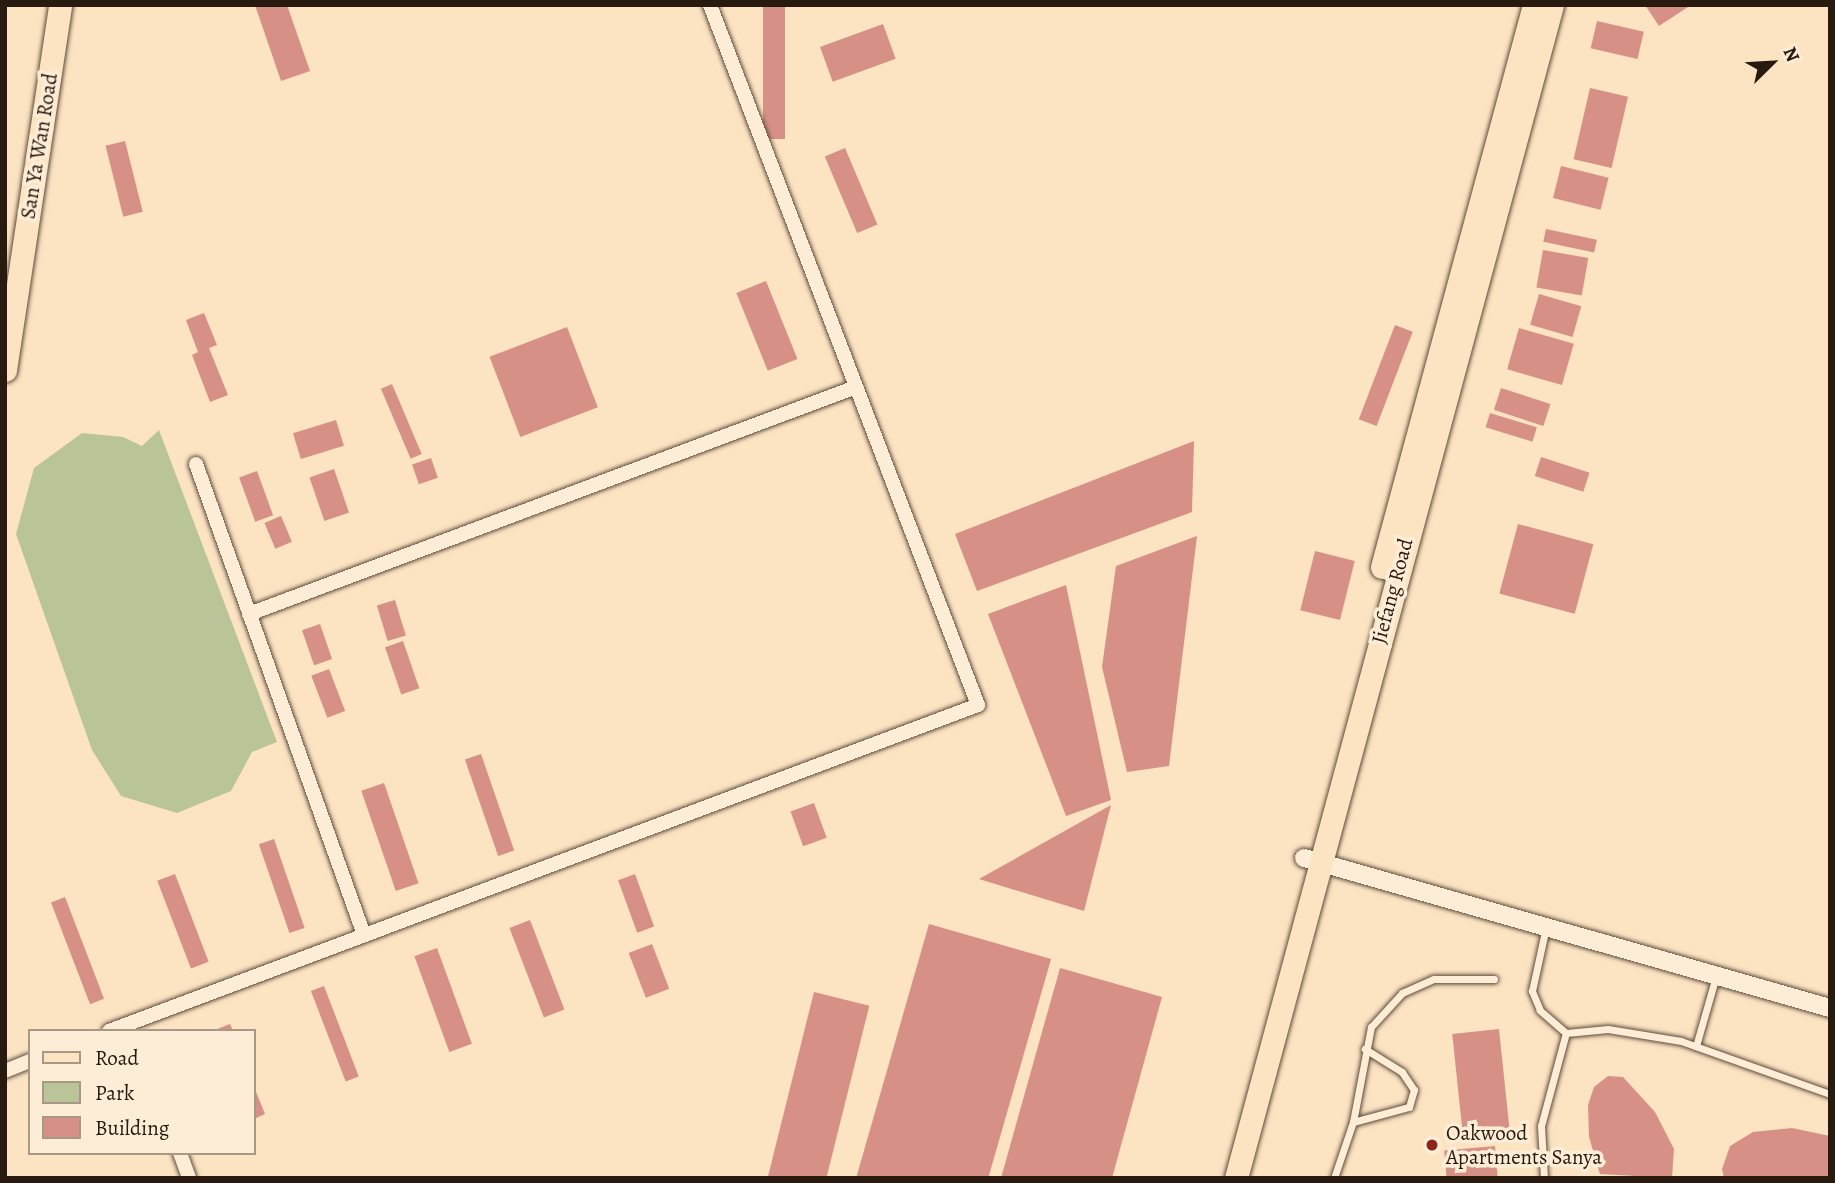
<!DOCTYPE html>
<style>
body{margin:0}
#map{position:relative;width:1835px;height:1183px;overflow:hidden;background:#fce3c2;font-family:Alegreya,serif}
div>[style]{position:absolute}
.green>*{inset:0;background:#b9c598}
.building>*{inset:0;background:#d79085;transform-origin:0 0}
.roads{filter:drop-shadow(0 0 2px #5d4c3b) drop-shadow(0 0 2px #5d4c3b)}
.service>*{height:7px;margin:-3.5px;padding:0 3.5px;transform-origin:3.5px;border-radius:3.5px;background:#fdedd7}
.minor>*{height:14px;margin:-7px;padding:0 7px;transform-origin:7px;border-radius:7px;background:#fdedd7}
.tertiary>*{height:18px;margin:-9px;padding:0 9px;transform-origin:9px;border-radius:9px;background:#fdedd7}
.primary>*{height:23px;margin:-11.5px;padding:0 11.5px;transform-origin:11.5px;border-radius:11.5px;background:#fce3c2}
.dots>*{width:19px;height:19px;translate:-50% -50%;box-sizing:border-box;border:4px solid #fdedd7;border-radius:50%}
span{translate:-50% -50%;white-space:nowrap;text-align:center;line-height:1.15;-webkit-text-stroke:7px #fdedd7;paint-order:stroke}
.street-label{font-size:21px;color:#281a0e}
.poi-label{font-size:21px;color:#281a0e}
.left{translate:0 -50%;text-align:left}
.frame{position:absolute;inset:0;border:7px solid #281a0e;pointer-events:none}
.legend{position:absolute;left:28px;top:1029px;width:228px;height:126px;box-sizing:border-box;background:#fdedd7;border:2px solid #a89987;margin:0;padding:9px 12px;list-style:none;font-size:21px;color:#281a0e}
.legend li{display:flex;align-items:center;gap:14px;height:35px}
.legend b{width:35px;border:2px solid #a89987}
.north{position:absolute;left:1737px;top:28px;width:70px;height:70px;-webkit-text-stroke:5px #fdedd7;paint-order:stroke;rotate:66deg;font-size:19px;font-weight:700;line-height:28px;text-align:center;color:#281a0e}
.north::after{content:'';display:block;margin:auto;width:24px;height:32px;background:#281a0e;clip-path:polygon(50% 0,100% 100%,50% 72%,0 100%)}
</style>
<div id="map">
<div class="green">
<i style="clip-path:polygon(159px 430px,277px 742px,252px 752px,231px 791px,177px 813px,121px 796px,92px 750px,16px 534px,34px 468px,82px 433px,123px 437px,142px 446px)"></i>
</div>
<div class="building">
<i style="clip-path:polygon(255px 5px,287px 5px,310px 71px,281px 81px)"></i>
<i style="left:763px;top:5px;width:22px;height:134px"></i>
<i style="clip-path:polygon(1645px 5px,1691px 5px,1659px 26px)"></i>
<i style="left:1597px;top:21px;width:48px;height:28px;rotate:13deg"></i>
<i style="left:883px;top:24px;width:37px;height:67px;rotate:70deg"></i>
<i style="left:1590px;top:88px;width:39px;height:73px;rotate:13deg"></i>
<i style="left:125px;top:141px;width:73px;height:20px;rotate:76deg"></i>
<i style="left:845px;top:148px;width:83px;height:22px;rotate:67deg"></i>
<i style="left:1561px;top:166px;width:49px;height:33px;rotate:14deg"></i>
<i style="left:1546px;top:229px;width:52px;height:13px;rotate:12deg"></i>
<i style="left:1543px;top:250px;width:46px;height:38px;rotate:10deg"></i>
<i style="left:766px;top:281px;width:84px;height:32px;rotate:68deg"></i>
<i style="left:1539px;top:294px;width:44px;height:32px;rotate:16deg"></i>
<i style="clip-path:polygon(204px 313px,217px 345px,209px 348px,228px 395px,210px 402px,192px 355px,198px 352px,186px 320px)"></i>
<i style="left:1395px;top:325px;width:19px;height:101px;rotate:21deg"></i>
<i style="left:567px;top:327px;width:86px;height:83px;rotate:69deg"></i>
<i style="left:1519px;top:328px;width:57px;height:43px;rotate:16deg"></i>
<i style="left:392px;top:384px;width:76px;height:12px;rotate:67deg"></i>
<i style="left:1501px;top:388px;width:52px;height:23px;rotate:18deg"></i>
<i style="left:1490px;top:413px;width:49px;height:15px;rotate:17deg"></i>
<i style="left:336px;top:420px;width:27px;height:45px;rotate:73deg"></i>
<i style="clip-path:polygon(1194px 441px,1192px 512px,977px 591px,955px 534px)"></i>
<i style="left:1541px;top:457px;width:51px;height:20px;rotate:18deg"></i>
<i style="left:431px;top:458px;width:21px;height:20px;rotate:71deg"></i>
<i style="left:334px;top:469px;width:46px;height:26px;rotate:71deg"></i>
<i style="left:257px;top:471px;width:47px;height:19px;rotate:70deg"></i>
<i style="left:281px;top:516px;width:28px;height:18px;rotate:67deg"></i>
<i style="left:1518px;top:524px;width:78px;height:72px;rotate:15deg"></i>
<i style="clip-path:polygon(1197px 536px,1169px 766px,1127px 772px,1102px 667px,1116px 566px)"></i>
<i style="left:1315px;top:551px;width:41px;height:61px;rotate:14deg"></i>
<i style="clip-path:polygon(1066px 585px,1111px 800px,1066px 816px,988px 614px)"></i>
<i style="left:395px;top:600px;width:37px;height:19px;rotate:73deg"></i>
<i style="left:320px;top:624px;width:37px;height:19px;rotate:71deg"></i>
<i style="left:403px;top:641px;width:50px;height:19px;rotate:71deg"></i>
<i style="left:329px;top:669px;width:45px;height:19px;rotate:69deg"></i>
<i style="left:481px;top:754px;width:102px;height:17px;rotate:71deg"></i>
<i style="left:384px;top:783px;width:106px;height:24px;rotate:71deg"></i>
<i style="left:814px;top:803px;width:37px;height:25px;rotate:70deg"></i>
<i style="clip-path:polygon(1111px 805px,1084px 911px,979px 879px)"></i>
<i style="left:274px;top:839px;width:94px;height:16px;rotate:71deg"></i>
<i style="left:175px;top:874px;width:94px;height:19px;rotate:69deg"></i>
<i style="left:635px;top:874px;width:56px;height:18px;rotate:70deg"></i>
<i style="left:65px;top:897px;width:109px;height:15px;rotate:69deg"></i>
<i style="left:530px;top:920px;width:96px;height:22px;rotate:69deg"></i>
<i style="left:929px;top:924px;width:127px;height:263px;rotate:16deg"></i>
<i style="left:652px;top:944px;width:48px;height:25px;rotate:69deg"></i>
<i style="left:437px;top:948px;width:102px;height:24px;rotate:70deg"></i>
<i style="clip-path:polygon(1060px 968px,1162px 997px,1112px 1178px,1001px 1178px)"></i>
<i style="left:324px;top:986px;width:97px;height:14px;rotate:69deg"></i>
<i style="left:814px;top:992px;width:57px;height:192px;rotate:14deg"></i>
<i style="clip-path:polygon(230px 1024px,233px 1031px,212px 1031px)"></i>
<i style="left:1499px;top:1029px;width:100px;height:47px;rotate:84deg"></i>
<i style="clip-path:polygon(1608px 1076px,1623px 1077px,1655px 1112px,1674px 1149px,1672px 1178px,1600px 1174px,1589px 1137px,1588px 1105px,1594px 1087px)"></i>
<i style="clip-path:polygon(254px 1087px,265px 1114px,254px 1119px)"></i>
<i style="clip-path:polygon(1792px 1128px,1830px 1136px,1830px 1178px,1724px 1178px,1722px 1169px,1730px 1146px,1753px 1132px)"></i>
<i style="left:1495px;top:1146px;width:32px;height:51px;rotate:85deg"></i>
</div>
<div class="roads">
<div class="service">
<i style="left:1566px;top:1033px;width:42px;rotate:-5.4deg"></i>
<i style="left:1608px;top:1029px;width:74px;rotate:9.3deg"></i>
<i style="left:1681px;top:1041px;width:158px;rotate:19.6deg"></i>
<i style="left:1696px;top:1046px;width:73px;rotate:-74.1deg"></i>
<i style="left:1353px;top:1122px;width:58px;rotate:-15deg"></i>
<i style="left:1409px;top:1107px;width:18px;rotate:-74deg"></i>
<i style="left:1414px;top:1090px;width:22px;rotate:-124deg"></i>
<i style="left:1402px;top:1072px;width:44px;rotate:-148.1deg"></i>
<i style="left:1334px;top:1178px;width:59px;rotate:-71.3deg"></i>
<i style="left:1353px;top:1122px;width:97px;rotate:-79.3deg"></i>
<i style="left:1371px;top:1027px;width:46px;rotate:-47.6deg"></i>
<i style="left:1402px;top:993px;width:35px;rotate:-24deg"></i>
<i style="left:1434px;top:979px;width:60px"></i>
<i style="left:1544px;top:1178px;width:52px;rotate:-93.3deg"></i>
<i style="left:1541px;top:1126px;width:96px;rotate:-75deg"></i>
<i style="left:1566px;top:1033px;width:35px;rotate:-139deg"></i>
<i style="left:1540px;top:1010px;width:21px;rotate:-113deg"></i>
<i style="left:1532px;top:991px;width:66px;rotate:-77.7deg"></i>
</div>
<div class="minor">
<i style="left:196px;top:464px;width:500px;rotate:70.37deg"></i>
<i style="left:249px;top:614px;width:648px;rotate:-20.5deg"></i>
<i style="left:109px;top:1031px;width:928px;rotate:-20.56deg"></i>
<i style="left:978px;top:705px;width:750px;rotate:-110.95deg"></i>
<i style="left:5px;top:1071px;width:27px;rotate:-22deg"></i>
<i style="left:180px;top:1153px;width:27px;rotate:70deg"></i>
</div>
<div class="tertiary">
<i style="left:1304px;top:858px;width:547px;rotate:15.92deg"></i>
</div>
<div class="primary">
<i style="left:5px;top:370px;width:369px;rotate:-81.4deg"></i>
<i style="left:1382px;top:567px;width:582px;rotate:-74.87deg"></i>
<i style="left:1236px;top:1178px;width:1215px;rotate:-74.92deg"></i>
</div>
</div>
<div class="dots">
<i style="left:1432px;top:1145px;background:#8f2418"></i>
</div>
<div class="street-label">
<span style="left:39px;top:146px;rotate:-81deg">San Ya Wan Road</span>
<span style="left:1392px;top:591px;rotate:-75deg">Jiefang Road</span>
</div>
<div class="poi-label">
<span class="left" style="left:1446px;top:1145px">Oakwood<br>Apartments Sanya</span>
</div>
<div class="frame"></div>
<ul class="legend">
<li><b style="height:9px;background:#fce3c2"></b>Road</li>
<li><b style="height:19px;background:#b9c598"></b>Park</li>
<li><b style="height:19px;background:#d79085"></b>Building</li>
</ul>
<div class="north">N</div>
</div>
